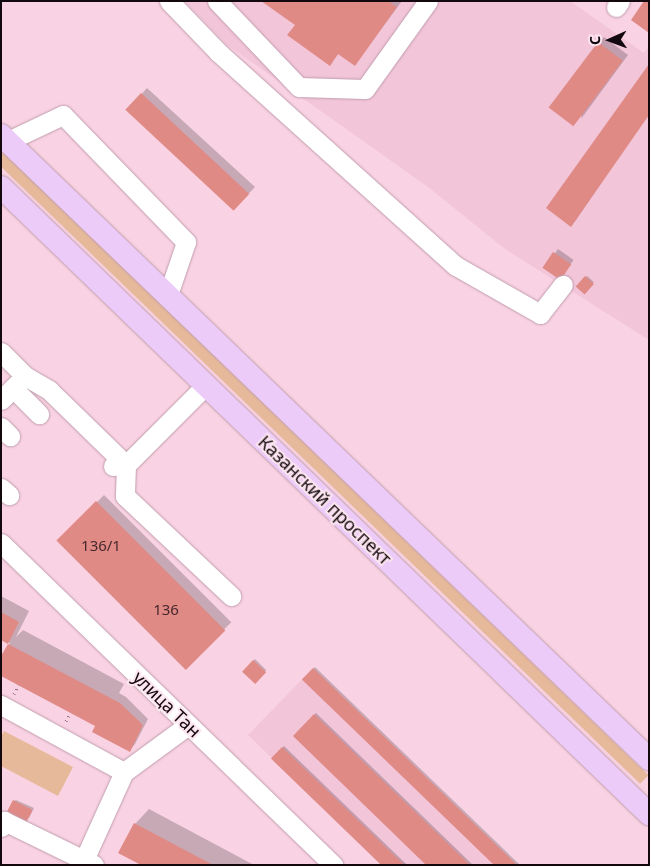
<!DOCTYPE html>
<meta charset="utf-8">
<style>
body{margin:0}
#map{position:relative;width:650px;height:866px;overflow:hidden;background:#f9d3e3;font-family:"Noto Sans",sans-serif}
div>[style]{position:absolute}
.built>*{inset:0;background:#f2c5d9}
.green>*{inset:0;background:#e6b99a;transform-origin:0 0}
.shadow>*{inset:0;background:#0003;transform-origin:0 0}
.building>*{inset:0;background:#e08a86;transform-origin:0 0}
.path>*{height:3px;margin-top:-1.5px;transform-origin:0;background:repeating-linear-gradient(90deg,#8f7580 0 1px,transparent 0 5px)}
.roads{filter:drop-shadow(0 0 1px #c09dad) drop-shadow(0 0 1px #c09dad)}
.minor>*{height:19px;margin:-9.5px;padding:0 9.5px;transform-origin:9.5px;border-radius:9.5px;background:#fff}
.major>*{height:22px;margin:-11px;padding:0 11px;transform-origin:11px;border-radius:11px;background:#eccbf8}
span{translate:-50% -50%;white-space:nowrap;text-align:center;line-height:1.15;-webkit-text-stroke:4px #fce5ef;paint-order:stroke}
.number-label{font-size:15px;color:#46282b}
.number-label span{-webkit-text-stroke-width:0}
.street-label{font-size:18px;color:#13080d}
.frame{position:absolute;inset:0;border:2px solid #13080d;pointer-events:none}
.north{position:absolute;left:585px;top:15px;width:50px;height:50px;-webkit-text-stroke:4px #fce5ef;paint-order:stroke;rotate:268deg;font-size:14px;font-weight:700;line-height:20px;text-align:center;color:#13080d}
.north::after{content:'';display:block;margin:auto;width:18px;height:22px;background:#13080d;clip-path:polygon(50% 0,100% 100%,50% 72%,0 100%)}
</style>
<div id="map">
<div class="built">
<i style="clip-path:polygon(185px 1px,570px 1px,644px 53px,649px 46px,649px 340px,505px 249px,428px 187px,226px 44px)"></i>
<i style="clip-path:polygon(313px 668px,516px 865px,382px 865px,248px 735px)"></i>
</div>
<div class="green">
<i style="left:1px;top:150px;width:900px;height:12px;rotate:44deg"></i>
<i style="clip-path:polygon(4px 731px,73px 767px,58px 796px,1px 766px,1px 737px)"></i>
</div>
<div class="shadow">
<i style="clip-path:polygon(263px 1px,402px 1px,355px 64px,339px 53px,330px 64px,296px 25px)"></i>
<i style="clip-path:polygon(604px 37px,628px 55px,581px 119px,599px 43px)"></i>
<i style="clip-path:polygon(147px 88px,255px 187px,240px 203px,127px 110px)"></i>
<i style="clip-path:polygon(605px 177px,576px 220px,571px 225px)"></i>
<i style="left:558px;top:249px;width:19px;height:24px;rotate:35deg"></i>
<i style="left:587px;top:276px;width:9px;height:14px;rotate:41deg"></i>
<i style="left:104px;top:495px;width:180px;height:65px;rotate:45deg"></i>
<i style="clip-path:polygon(1px 596px,29px 611px,16px 637px,23px 630px,124px 684px,119px 693px,126px 697px,148px 719px,135px 744px,130px 750px,1px 659px,10px 643px,1px 639px)"></i>
<i style="left:255px;top:659px;width:16px;height:16px;rotate:45deg"></i>
<i style="left:315px;top:667px;width:284px;height:17px;rotate:44deg"></i>
<i style="clip-path:polygon(316px 713px,473px 865px,427px 865px,294px 736px)"></i>
<i style="left:284px;top:746px;width:171px;height:16px;rotate:44deg"></i>
<i style="clip-path:polygon(16px 800px,34px 808px,29px 818px,14px 801px)"></i>
<i style="clip-path:polygon(149px 809px,254px 865px,144px 865px,120px 852px,135px 824px)"></i>
</div>
<div class="building">
<i style="clip-path:polygon(261px 1px,388px 1px,397px 7px,355px 66px,338px 54px,330px 66px,287px 35px,295px 25px)"></i>
<i style="clip-path:polygon(644px 1px,649px 1px,649px 33px,631px 20px)"></i>
<i style="left:598px;top:42px;width:31px;height:82px;rotate:37deg"></i>
<i style="clip-path:polygon(649px 64px,649px 115px,571px 227px,546px 208px)"></i>
<i style="left:141px;top:93px;width:148px;height:23px;rotate:43deg"></i>
<i style="left:553px;top:252px;width:22px;height:19px;rotate:34deg"></i>
<i style="left:585px;top:276px;width:12px;height:14px;rotate:42deg"></i>
<i style="left:96px;top:501px;width:183px;height:56px;rotate:45deg"></i>
<i style="clip-path:polygon(1px 612px,19px 622px,8px 644px,120px 703px,143px 725px,130px 752px,92px 732px,95px 726px,1px 676px,1px 656px,8px 644px,1px 640px)"></i>
<i style="left:253px;top:660px;width:18px;height:16px;rotate:43deg"></i>
<i style="left:313px;top:668px;width:283px;height:16px;rotate:44deg"></i>
<i style="clip-path:polygon(314px 714px,470px 865px,426px 865px,293px 736px)"></i>
<i style="left:282px;top:747px;width:170px;height:16px;rotate:44deg"></i>
<i style="left:13px;top:800px;width:22px;height:13px;rotate:27deg"></i>
<i style="clip-path:polygon(134px 823px,213px 865px,141px 865px,118px 853px)"></i>
</div>
<div class="path">
<i style="left:14px;top:694px;width:10px;rotate:-66deg"></i>
<i style="left:66px;top:721px;width:9px;rotate:-63deg"></i>
</div>
<div class="roads">
<div class="minor">
<i style="left:169px;top:1px;width:71px;rotate:46.1deg"></i>
<i style="left:218px;top:52px;width:320px;rotate:42deg"></i>
<i style="left:456px;top:266px;width:97px;rotate:29.7deg"></i>
<i style="left:540px;top:314px;width:37px;rotate:-52deg"></i>
<i style="left:217px;top:1px;width:119px;rotate:46.4deg"></i>
<i style="left:299px;top:87px;width:66px;rotate:1.7deg"></i>
<i style="left:365px;top:89px;width:108px;rotate:-54.4deg"></i>
<i style="left:616px;top:7px;width:7px;rotate:-56deg"></i>
<i style="left:8px;top:141px;width:61px;rotate:-25.3deg"></i>
<i style="left:63px;top:115px;width:177px;rotate:45.9deg"></i>
<i style="left:186px;top:242px;width:56px;rotate:108.8deg"></i>
<i style="left:1px;top:352px;width:34px;rotate:45deg"></i>
<i style="left:25px;top:376px;width:34px;rotate:135deg"></i>
<i style="left:25px;top:376px;width:28px;rotate:30deg"></i>
<i style="left:49px;top:390px;width:107px;rotate:44.2deg"></i>
<i style="left:126px;top:465px;width:113px;rotate:-45deg"></i>
<i style="left:13px;top:388px;width:37px;rotate:45deg"></i>
<i style="left:1px;top:427px;width:13px;rotate:45deg"></i>
<i style="left:113px;top:466px;width:13px;rotate:-4deg"></i>
<i style="left:126px;top:465px;width:31px;rotate:92deg"></i>
<i style="left:125px;top:496px;width:146px;rotate:43.3deg"></i>
<i style="left:1px;top:488px;width:11px;rotate:41deg"></i>
<i style="left:1px;top:543px;width:463px;rotate:44.1deg"></i>
<i style="left:1px;top:705px;width:140px;rotate:28.6deg"></i>
<i style="left:1px;top:827px;width:7px;rotate:-63deg"></i>
<i style="left:4px;top:821px;width:89px;rotate:26deg"></i>
<i style="left:94px;top:865px;width:11px;rotate:-153deg"></i>
<i style="left:84px;top:860px;width:97px;rotate:-65.6deg"></i>
<i style="left:124px;top:772px;width:79px;rotate:-36.3deg"></i>
</div>
<div class="major">
<i style="left:1px;top:135px;width:900px;rotate:43.92deg"></i>
<i style="left:1px;top:187px;width:902px;rotate:44.06deg"></i>
</div>
</div>
<div class="number-label">
<span style="left:101px;top:546px">136/1</span>
<span style="left:166px;top:610px">136</span>
</div>
<div class="street-label">
<span style="left:325px;top:500px;rotate:44deg">Казанский проспект</span>
<span style="left:167px;top:704px;rotate:44deg">улица Тан</span>
</div>
<div class="frame"></div>
<div class="north">С</div>
</div>
